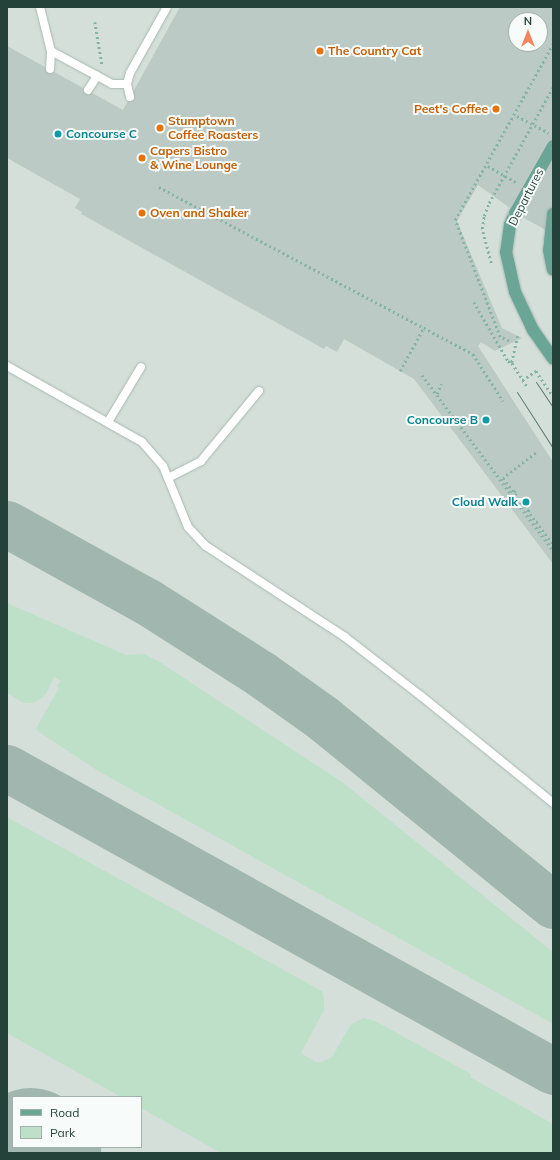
<!DOCTYPE html>
<style>
body{margin:0}
#map{position:relative;width:560px;height:1160px;overflow:hidden;background:#e6efeb;font-family:Mulish,sans-serif}
div>[style]{position:absolute}
.built>*{inset:0;background:#d4dfda}
.green>*{inset:0;background:#bfe0c8}
.taxiway>*{height:47px;margin:-23.5px;padding:0 23.5px;transform-origin:23.5px;border-radius:23.5px;background:#a2b6b0}
.runway>*{height:118px;margin:-59px;padding:0 59px;transform-origin:59px;border-radius:59px;background:#a2b6b0}
.building>*{inset:0;background:#bbcac4}
.path>*{height:2.5px;margin-top:-1.25px;transform-origin:0;background:repeating-linear-gradient(90deg,#86b3a5 0 2px,transparent 0 5px)}
.roads{filter:drop-shadow(0 0 1px #a8b8b2) drop-shadow(0 0 1px #a8b8b2)}
.lane>*{height:8px;margin:-4px;padding:0 4px;transform-origin:4px;border-radius:4px;background:#fff}
.primary>*{height:12px;margin:-6px;padding:0 6px;transform-origin:6px;border-radius:6px;background:#6aa596}
.tram>*{height:1px;margin:-0.5px;padding:0 0.5px;transform-origin:0.5px;border-radius:0.5px;background:#5f7d75}
.path-bridge>*{height:2.5px;margin-top:-1.25px;transform-origin:0;background:repeating-linear-gradient(90deg,#86b3a5 0 2px,transparent 0 5px)}
.bridges{filter:drop-shadow(0 0 1px #c2cac8) drop-shadow(0 0 1px #c2cac8)}
.primary-bridge>*{height:12px;margin:-6px;padding:0 6px;transform-origin:6px;border-radius:6px;background:#6aa596}
.dots>*{width:11px;height:11px;translate:-50% -50%;box-sizing:border-box;border:2px solid #f7fbf9;border-radius:50%}
span{translate:-50% -50%;white-space:nowrap;text-align:center;line-height:1.15;-webkit-text-stroke:4px #f7fbf9;paint-order:stroke}
.food-label{font-size:12px;color:#c56008;font-weight:700}
.left{translate:0 -50%;text-align:left}
.right{translate:-100% -50%;text-align:right}
.culture-label{font-size:12px;color:#0d838f;font-weight:700}
.street-label{font-size:12px;color:#24423a}
.frame{position:absolute;inset:0;border:8px solid #24423a;pointer-events:none}
.legend{position:absolute;left:12px;top:1096px;width:130px;height:52px;box-sizing:border-box;background:#f7fbf9;border:1px solid #a3b1ad;margin:0;padding:5px 7px;list-style:none;font-size:12px;color:#24423a}
.legend li{display:flex;align-items:center;gap:8px;height:20px}
.legend b{width:20px;border:1px solid #a3b1ad}
.north{position:absolute;left:508px;top:12px;width:40px;height:40px;box-sizing:border-box;background:#f7fbf9;border:1px solid #a3b1ad;border-radius:50%;rotate:0deg;font-size:11px;font-weight:700;line-height:16px;text-align:center;color:#24423a}
.north::after{content:'';display:block;margin:auto;width:14px;height:18px;background:#f4845f;clip-path:polygon(50% 0,100% 100%,50% 72%,0 100%)}
</style>
<div id="map">
<div class="built">
<i style="clip-path:polygon(evenodd,7px 7px,553px 7px,553px 1153px,7px 1153px,7px 7px,516px 20px,540px 20px,540px 44px,516px 44px,516px 20px,7px 7px,13px 1097px,141px 1097px,141px 1147px,13px 1147px,13px 1097px)"></i>
</div>
<div class="green">
<i style="clip-path:polygon(7px 603px,126px 655px,144px 654px,158px 661px,342px 782px,553px 952px,553px 1024px,100px 772px,39px 732px,36px 729px,38px 725px,59px 688px,57px 686px,61px 681px,54px 677px,46px 694px,38px 701px,30px 703px,23px 703px,7px 693px)"></i>
<i style="clip-path:polygon(7px 817px,322px 991px,324px 997px,324px 1010px,301px 1053px,316px 1062px,321px 1062px,332px 1057px,351px 1024px,364px 1018px,375px 1021px,446px 1060px,471px 1074px,470px 1077px,553px 1124px,553px 1153px,221px 1153px,141px 1108px,141px 1097px,121px 1097px,7px 1033px)"></i>
</div>
<div class="taxiway">
<i style="left:7px;top:524px;width:161px;rotate:29deg"></i>
<i style="left:148px;top:602px;width:134px;rotate:32.5deg"></i>
<i style="left:261px;top:674px;width:77px;rotate:35.5deg"></i>
<i style="left:324px;top:719px;width:295px;rotate:39.1deg"></i>
<i style="left:7px;top:768px;width:624px;rotate:29.03deg"></i>
</div>
<div class="runway">
<i style="left:31px;top:1147px;width:13px;rotate:29deg"></i>
</div>
<div class="building">
<i style="clip-path:polygon(evenodd,180px 7px,553px 7px,553px 234px,524px 218px,478px 185px,457px 221px,502px 328px,522px 338px,495px 351px,481px 342px,478px 346px,553px 462px,553px 564px,414px 379px,344px 339px,337px 352px,326px 346px,324px 349px,81px 214px,82px 212px,75px 208px,80px 199px,7px 158px,7px 46px,123px 110px,180px 7px,516px 20px,540px 20px,540px 44px,516px 44px,516px 20px)"></i>
</div>
<div class="path">
<i style="left:95px;top:22px;width:43px;rotate:80.5deg"></i>
<i style="left:488px;top:166px;width:32px;rotate:30deg"></i>
<i style="left:159px;top:187px;width:356px;rotate:28deg"></i>
<i style="left:473px;top:354px;width:56px;rotate:57.4deg"></i>
<i style="left:474px;top:302px;width:68px;rotate:60deg"></i>
<i style="left:508px;top:361px;width:4px;rotate:27deg"></i>
<i style="left:512px;top:363px;width:4px;rotate:-117deg"></i>
<i style="left:518px;top:336px;width:28px;rotate:103deg"></i>
<i style="left:512px;top:363px;width:27px;rotate:57deg"></i>
<i style="left:509px;top:341px;width:10px;rotate:-156deg"></i>
<i style="left:500px;top:337px;width:125px;rotate:-111deg"></i>
<i style="left:455px;top:220px;width:201px;rotate:-60.9deg"></i>
<i style="left:400px;top:371px;width:50px;rotate:-61.4deg"></i>
<i style="left:422px;top:375px;width:219px;rotate:53.2deg"></i>
<i style="left:522px;top:380px;width:17px;rotate:-33deg"></i>
<i style="left:536px;top:371px;width:30px;rotate:56deg"></i>
<i style="left:437px;top:394px;width:11px;rotate:-68deg"></i>
<i style="left:536px;top:453px;width:41px;rotate:142.9deg"></i>
<i style="left:503px;top:478px;width:83px;rotate:52.9deg"></i>
<i style="left:514px;top:492px;width:4px;rotate:-45deg"></i>
<i style="left:528px;top:511px;width:4px;rotate:-45deg"></i>
<i style="left:536px;top:522px;width:4px;rotate:-27deg"></i>
</div>
<div class="roads">
<div class="lane">
<i style="left:40px;top:7px;width:45px;rotate:76deg"></i>
<i style="left:51px;top:51px;width:18px;rotate:93deg"></i>
<i style="left:51px;top:51px;width:69px;rotate:28.4deg"></i>
<i style="left:112px;top:84px;width:15px"></i>
<i style="left:88px;top:90px;width:17px;rotate:-57deg"></i>
<i style="left:130px;top:97px;width:13px;rotate:-103deg"></i>
<i style="left:127px;top:84px;width:11px;rotate:-75deg"></i>
<i style="left:130px;top:73px;width:76px;rotate:-60.7deg"></i>
<i style="left:7px;top:366px;width:155px;rotate:29.4deg"></i>
<i style="left:142px;top:442px;width:32px;rotate:49deg"></i>
<i style="left:163px;top:466px;width:66px;rotate:67.7deg"></i>
<i style="left:188px;top:527px;width:26px;rotate:47deg"></i>
<i style="left:206px;top:546px;width:166px;rotate:33.2deg"></i>
<i style="left:345px;top:637px;width:96px;rotate:37.8deg"></i>
<i style="left:421px;top:696px;width:170px;rotate:39deg"></i>
<i style="left:108px;top:422px;width:64px;rotate:-59deg"></i>
<i style="left:168px;top:478px;width:37px;rotate:-27deg"></i>
<i style="left:201px;top:461px;width:91px;rotate:-50.4deg"></i>
</div>
<div class="primary">
<i style="left:515px;top:213px;width:13px;rotate:113deg"></i>
<i style="left:510px;top:225px;width:27px;rotate:98deg"></i>
<i style="left:506px;top:252px;width:41px;rotate:77.3deg"></i>
<i style="left:515px;top:292px;width:42px;rotate:64.7deg"></i>
<i style="left:533px;top:330px;width:35px;rotate:55deg"></i>
<i style="left:553px;top:214px;width:36px;rotate:96deg"></i>
<i style="left:549px;top:250px;width:20px;rotate:79deg"></i>
</div>
</div>
<div class="tram">
<i style="left:536px;top:382px;width:30px;rotate:56deg"></i>
<i style="left:517px;top:392px;width:67px;rotate:57.3deg"></i>
</div>
<div class="path-bridge">
<i style="left:517px;top:116px;width:36px;rotate:28deg"></i>
<i style="left:491px;top:263px;width:35px;rotate:-105deg"></i>
<i style="left:482px;top:229px;width:13px;rotate:-81deg"></i>
<i style="left:484px;top:216px;width:14px;rotate:-69deg"></i>
<i style="left:489px;top:203px;width:132px;rotate:-61.1deg"></i>
</div>
<div class="bridges">
<div class="primary-bridge">
<i style="left:515px;top:213px;width:77px;rotate:-60.4deg"></i>
</div>
</div>
<div class="dots">
<i style="left:320px;top:51px;background:#e8710a"></i>
<i style="left:496px;top:109px;background:#e8710a"></i>
<i style="left:160px;top:128px;background:#e8710a"></i>
<i style="left:58px;top:134px;background:#0f9aa8"></i>
<i style="left:142px;top:158px;background:#e8710a"></i>
<i style="left:142px;top:213px;background:#e8710a"></i>
<i style="left:486px;top:420px;background:#0f9aa8"></i>
<i style="left:526px;top:502px;background:#0f9aa8"></i>
</div>
<div class="food-label">
<span class="left" style="left:328px;top:51px">The Country Cat</span>
<span class="right" style="left:488px;top:109px">Peet's Coffee</span>
<span class="left" style="left:168px;top:128px">Stumptown<br>Coffee Roasters</span>
<span class="left" style="left:150px;top:158px">Capers Bistro<br>&amp; Wine Lounge</span>
<span class="left" style="left:150px;top:213px">Oven and Shaker</span>
</div>
<div class="culture-label">
<span class="left" style="left:66px;top:134px">Concourse C</span>
<span class="right" style="left:478px;top:420px">Concourse B</span>
<span class="right" style="left:518px;top:502px">Cloud Walk</span>
</div>
<div class="street-label">
<span style="left:526px;top:197px;rotate:-63deg">Departures</span>
</div>
<div class="frame"></div>
<ul class="legend">
<li><b style="height:5px;background:#6aa596"></b>Road</li>
<li><b style="height:11px;background:#bfe0c8"></b>Park</li>
</ul>
<div class="north">N</div>
</div>
